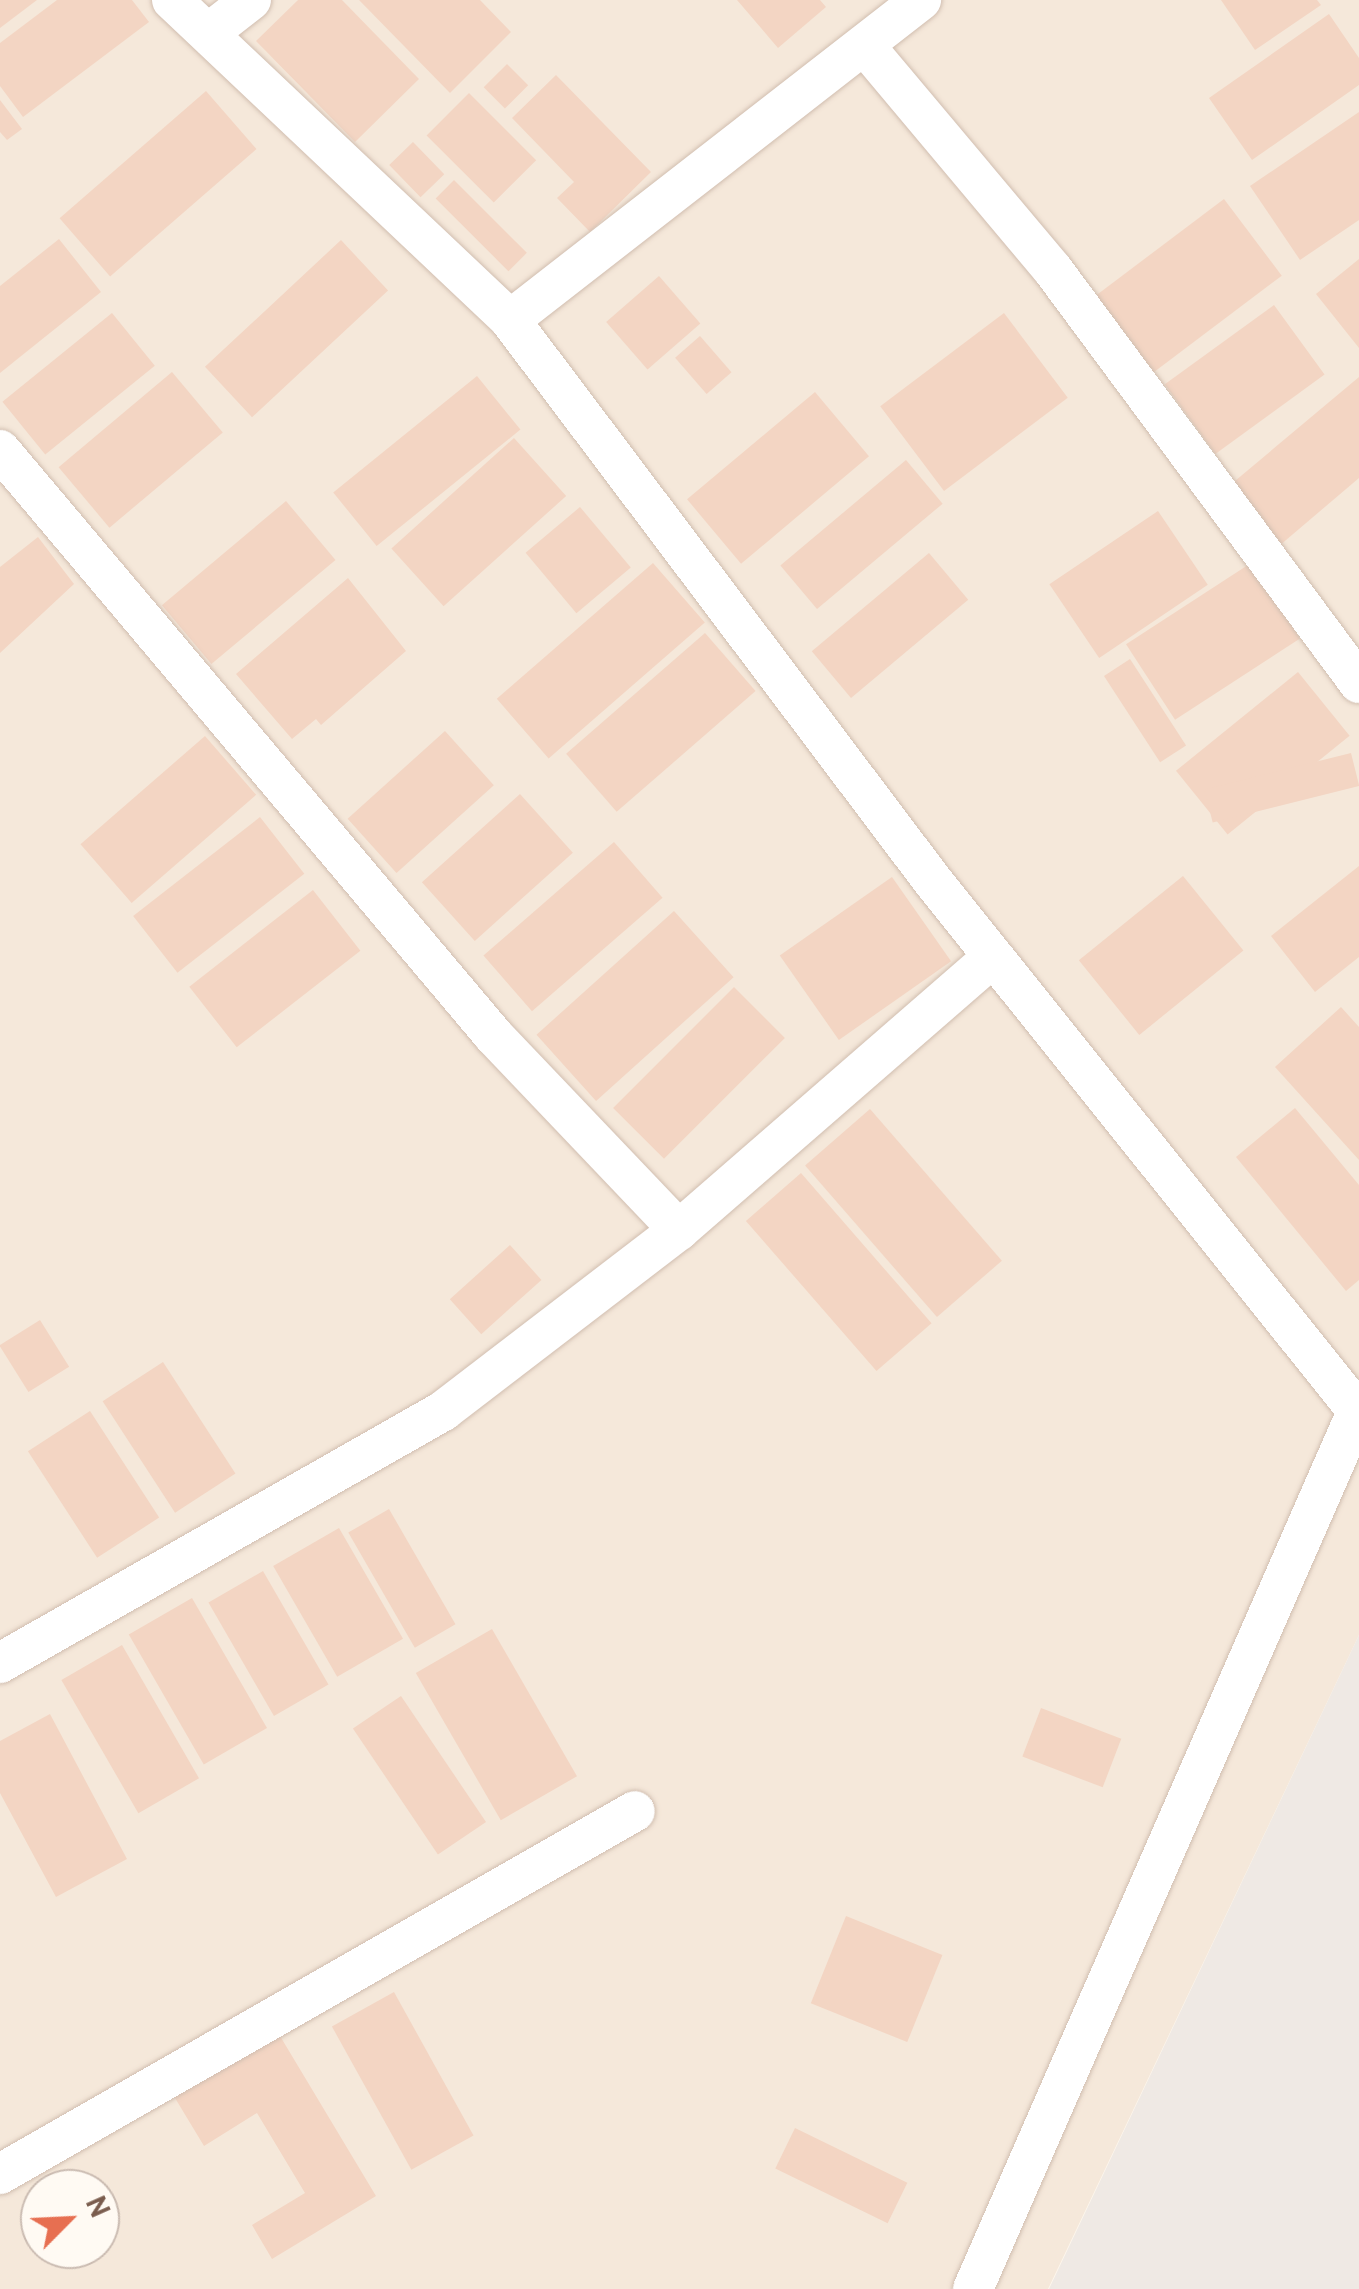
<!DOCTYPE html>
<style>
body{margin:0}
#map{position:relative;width:1359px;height:2289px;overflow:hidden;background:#fdf6ec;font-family:Overpass,sans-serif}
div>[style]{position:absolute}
.residential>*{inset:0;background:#f5e8da}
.industrial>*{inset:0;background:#efe9e4}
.building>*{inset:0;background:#f3d5c3;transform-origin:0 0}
.roads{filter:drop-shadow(0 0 2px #d1beb0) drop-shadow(0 0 2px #d1beb0)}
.minor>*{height:40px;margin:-20px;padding:0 20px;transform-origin:20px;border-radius:20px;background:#fff}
span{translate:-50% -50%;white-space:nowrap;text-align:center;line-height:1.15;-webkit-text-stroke:8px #fffaf3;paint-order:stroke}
.north{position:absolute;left:20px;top:2169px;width:100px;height:100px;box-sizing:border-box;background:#fffaf3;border:2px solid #cabbb1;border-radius:50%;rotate:66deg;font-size:28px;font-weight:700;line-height:40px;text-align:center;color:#7a5c4d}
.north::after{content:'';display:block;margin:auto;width:35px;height:45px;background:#e76f51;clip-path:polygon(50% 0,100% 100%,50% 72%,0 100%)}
</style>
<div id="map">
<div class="residential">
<i style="clip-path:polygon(evenodd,0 0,1359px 0,1359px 1635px,1048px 2289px,0 2289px,0 0,40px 2189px,100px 2189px,100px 2249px,40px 2249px,40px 2189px)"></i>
</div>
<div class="industrial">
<i style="clip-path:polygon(1359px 1635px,1359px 2289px,1048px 2289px,1049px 2289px)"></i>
</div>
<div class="building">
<i style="clip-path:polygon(0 0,37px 0,0 28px)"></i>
<i style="clip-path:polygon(57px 0,132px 0,149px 22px,23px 117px,0 86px,0 43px)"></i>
<i style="clip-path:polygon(298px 0,342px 0,419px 79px,355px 142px,256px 41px)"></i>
<i style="clip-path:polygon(359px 0,480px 0,511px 32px,450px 93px)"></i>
<i style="clip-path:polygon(737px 0,820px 0,826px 7px,778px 48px)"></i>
<i style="clip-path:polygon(1221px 0,1317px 0,1321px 5px,1255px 50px)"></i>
<i style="clip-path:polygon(1329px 14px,1359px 58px,1359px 85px,1252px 160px,1209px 98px)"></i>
<i style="left:507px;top:64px;width:30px;height:33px;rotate:45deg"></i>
<i style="clip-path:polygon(556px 75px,651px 172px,590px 232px,557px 198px,574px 182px,512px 118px)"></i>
<i style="left:206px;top:91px;width:77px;height:194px;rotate:49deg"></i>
<i style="left:469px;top:93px;width:95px;height:60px;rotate:45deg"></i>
<i style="clip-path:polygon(0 100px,22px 129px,7px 140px,0 132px)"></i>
<i style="clip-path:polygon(1359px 112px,1359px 220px,1300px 260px,1250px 186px)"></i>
<i style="left:413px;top:142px;width:45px;height:33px;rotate:46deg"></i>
<i style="left:454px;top:180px;width:103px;height:26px;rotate:45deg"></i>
<i style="left:1224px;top:199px;width:96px;height:162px;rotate:53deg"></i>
<i style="clip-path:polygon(59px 239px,101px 292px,0 373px,0 286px)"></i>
<i style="left:341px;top:240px;width:69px;height:186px;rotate:47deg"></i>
<i style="clip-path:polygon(1359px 259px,1359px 348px,1316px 294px)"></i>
<i style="left:659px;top:276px;width:63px;height:70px;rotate:49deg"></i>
<i style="left:1274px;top:305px;width:86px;height:135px;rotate:54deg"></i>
<i style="left:112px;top:313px;width:68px;height:141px;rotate:51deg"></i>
<i style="left:1004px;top:313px;width:106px;height:155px;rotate:53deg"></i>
<i style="left:700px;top:336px;width:48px;height:33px;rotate:49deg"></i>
<i style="left:172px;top:372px;width:79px;height:148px;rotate:50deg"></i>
<i style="left:477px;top:376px;width:69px;height:185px;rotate:51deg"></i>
<i style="clip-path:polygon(1359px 377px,1359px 478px,1279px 546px,1229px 486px)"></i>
<i style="left:815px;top:392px;width:84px;height:167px;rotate:50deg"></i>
<i style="left:514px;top:438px;width:78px;height:165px;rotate:48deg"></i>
<i style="left:906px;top:460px;width:57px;height:164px;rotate:50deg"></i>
<i style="left:286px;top:501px;width:77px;height:162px;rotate:50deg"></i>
<i style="left:580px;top:507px;width:79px;height:71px;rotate:50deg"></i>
<i style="left:1158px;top:511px;width:89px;height:131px;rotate:56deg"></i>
<i style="clip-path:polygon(38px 537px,74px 584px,0 653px,0 567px)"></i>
<i style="left:929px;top:553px;width:61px;height:153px;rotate:50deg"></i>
<i style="left:653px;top:563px;width:79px;height:207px;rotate:49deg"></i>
<i style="left:1251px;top:563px;width:90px;height:149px;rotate:57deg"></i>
<i style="clip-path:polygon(348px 578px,406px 651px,321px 725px,316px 719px,292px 739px,236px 674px)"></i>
<i style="left:705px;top:633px;width:77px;height:184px;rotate:49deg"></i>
<i style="left:1130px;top:659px;width:103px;height:31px;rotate:57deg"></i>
<i style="left:1298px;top:672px;width:82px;height:157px;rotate:51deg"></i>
<i style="left:445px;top:731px;width:73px;height:131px;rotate:48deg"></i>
<i style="left:205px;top:736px;width:78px;height:165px;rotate:49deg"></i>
<i style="left:1351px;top:753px;width:34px;height:151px;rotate:76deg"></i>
<i style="left:520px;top:794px;width:79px;height:132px;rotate:48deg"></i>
<i style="left:260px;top:817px;width:72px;height:161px;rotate:52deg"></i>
<i style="left:614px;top:842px;width:74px;height:173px;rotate:49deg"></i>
<i style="clip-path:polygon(1359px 866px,1359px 957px,1315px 992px,1271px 936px)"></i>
<i style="left:1183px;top:876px;width:96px;height:134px;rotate:51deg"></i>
<i style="left:892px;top:877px;width:103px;height:137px;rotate:55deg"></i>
<i style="left:313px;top:890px;width:77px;height:157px;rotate:52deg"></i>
<i style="left:674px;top:911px;width:89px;height:185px;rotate:48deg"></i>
<i style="left:734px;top:987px;width:72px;height:171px;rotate:45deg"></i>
<i style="clip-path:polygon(1341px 1007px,1359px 1027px,1359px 1160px,1275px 1067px)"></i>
<i style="clip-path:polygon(1295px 1108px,1359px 1185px,1359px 1280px,1346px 1291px,1236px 1157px)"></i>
<i style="left:870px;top:1109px;width:201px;height:86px;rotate:49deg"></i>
<i style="left:801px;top:1173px;width:199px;height:73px;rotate:49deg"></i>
<i style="left:510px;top:1245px;width:47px;height:81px;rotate:48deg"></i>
<i style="left:40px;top:1320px;width:55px;height:48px;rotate:58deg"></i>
<i style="left:163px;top:1362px;width:133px;height:72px;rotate:57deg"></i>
<i style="left:90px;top:1411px;width:127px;height:74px;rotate:57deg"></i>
<i style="left:389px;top:1509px;width:133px;height:47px;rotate:60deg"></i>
<i style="left:339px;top:1528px;width:128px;height:76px;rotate:60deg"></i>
<i style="left:263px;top:1571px;width:131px;height:63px;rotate:60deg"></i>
<i style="left:192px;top:1598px;width:150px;height:73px;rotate:60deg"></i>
<i style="left:492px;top:1629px;width:170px;height:88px;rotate:60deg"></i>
<i style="left:122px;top:1645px;width:154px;height:70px;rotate:60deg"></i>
<i style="left:401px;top:1696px;width:152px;height:58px;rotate:56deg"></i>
<i style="left:1041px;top:1708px;width:86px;height:52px;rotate:21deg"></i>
<i style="clip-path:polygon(50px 1714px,127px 1859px,56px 1897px,0 1793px,0 1741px)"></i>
<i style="left:846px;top:1916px;width:104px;height:94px;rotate:22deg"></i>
<i style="left:394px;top:1992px;width:164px;height:71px;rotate:61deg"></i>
<i style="clip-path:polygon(277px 2031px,376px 2196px,272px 2259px,252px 2225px,305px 2193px,257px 2113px,204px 2146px,172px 2093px)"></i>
<i style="left:795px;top:2128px;width:125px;height:45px;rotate:26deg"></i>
</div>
<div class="roads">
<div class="minor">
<i style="left:172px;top:0;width:465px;rotate:43.4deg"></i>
<i style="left:510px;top:320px;width:701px;rotate:53deg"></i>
<i style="left:932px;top:880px;width:683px;rotate:51.3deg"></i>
<i style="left:210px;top:32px;width:52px;rotate:-38deg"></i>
<i style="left:865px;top:46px;width:292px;rotate:50deg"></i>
<i style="left:1053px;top:270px;width:514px;rotate:53.46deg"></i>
<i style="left:510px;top:320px;width:521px;rotate:-37.9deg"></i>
<i style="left:0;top:450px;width:766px;rotate:49.87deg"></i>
<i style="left:494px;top:1036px;width:268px;rotate:46.4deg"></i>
<i style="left:0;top:1663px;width:510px;rotate:-29.63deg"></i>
<i style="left:443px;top:1411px;width:297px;rotate:-37.5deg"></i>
<i style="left:679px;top:1230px;width:416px;rotate:-41deg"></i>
<i style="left:0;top:2174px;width:731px;rotate:-29.75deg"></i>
<i style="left:973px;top:2289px;width:963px;rotate:-66.36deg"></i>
</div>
</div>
<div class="north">N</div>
</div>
